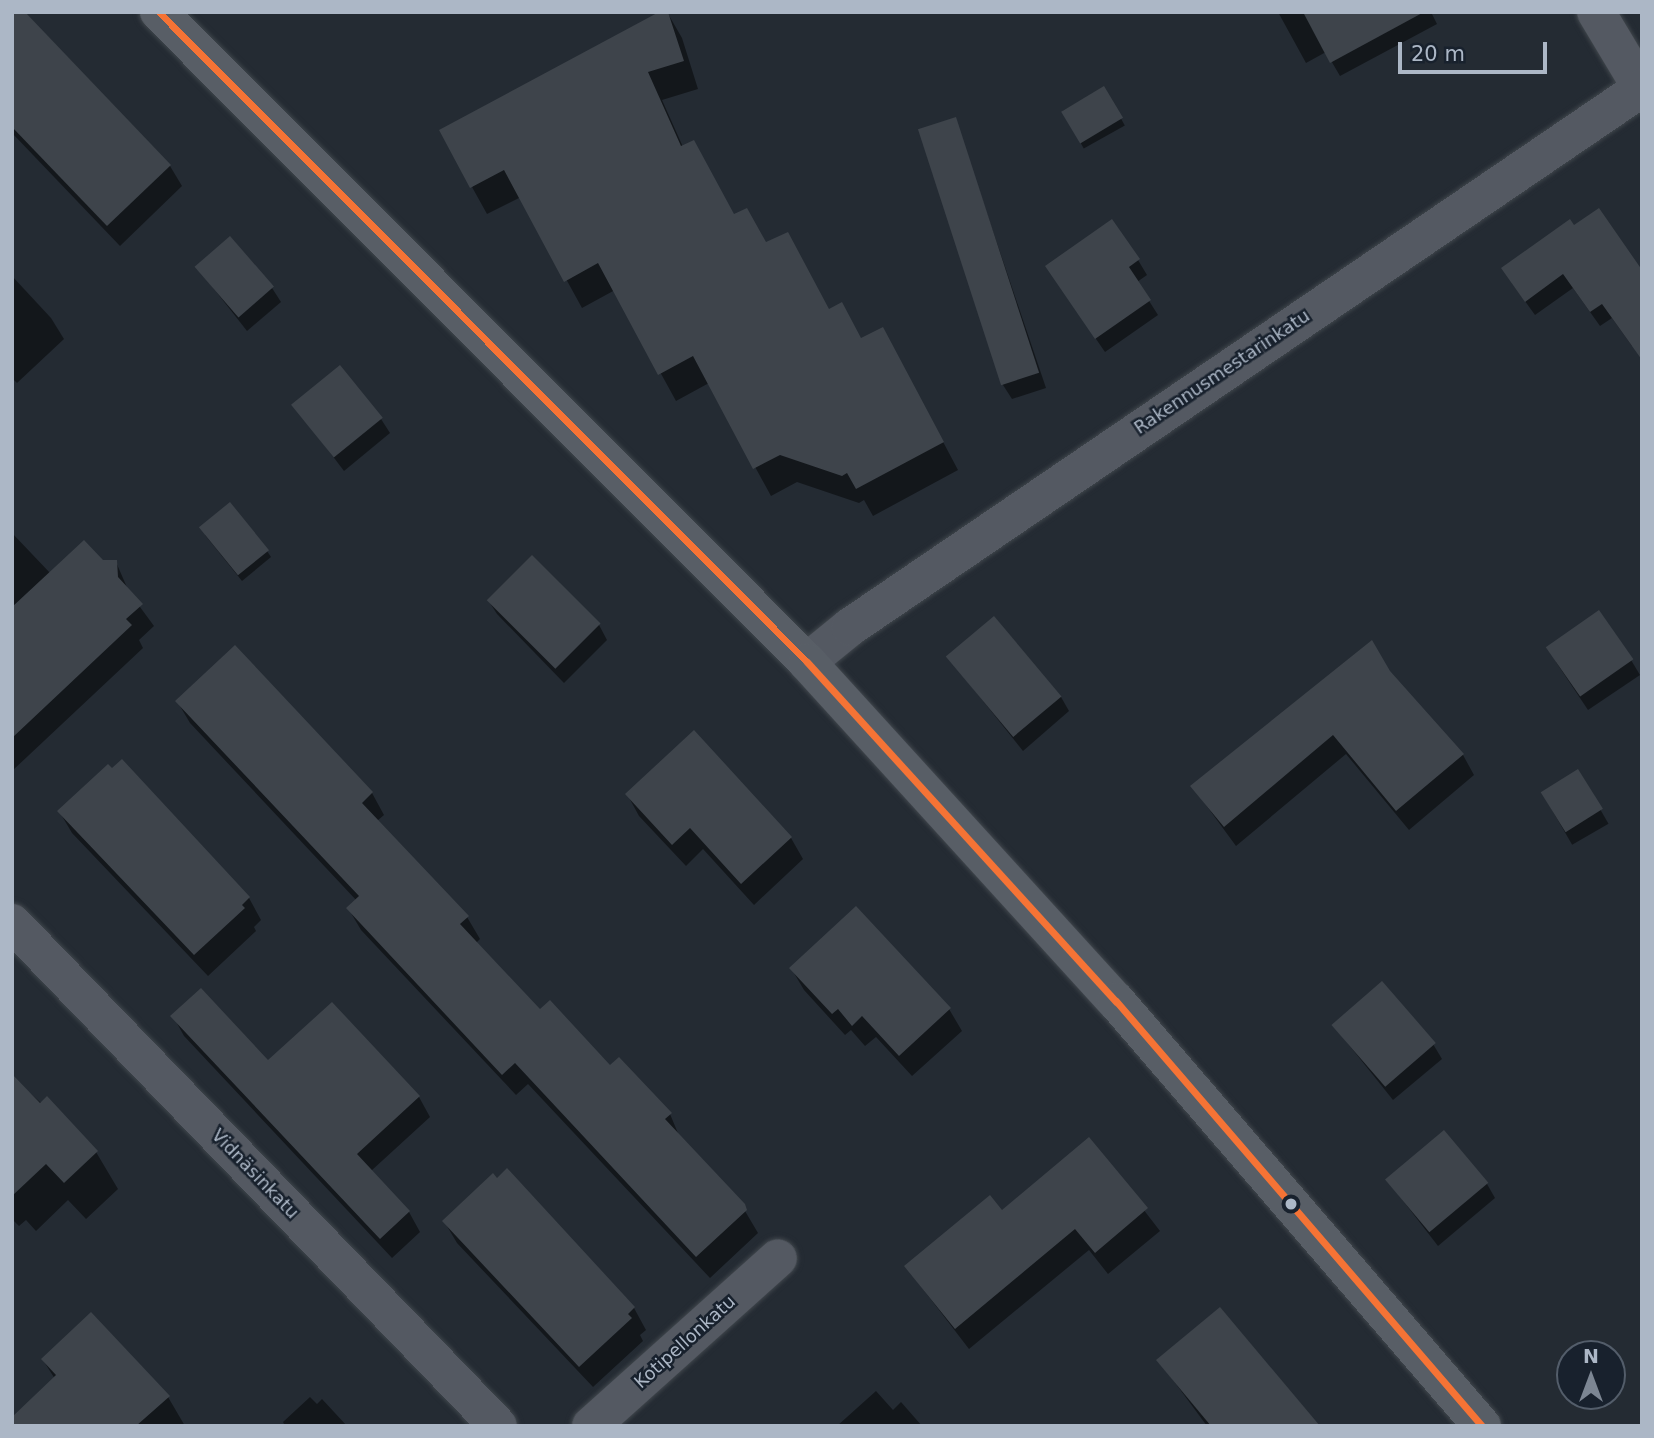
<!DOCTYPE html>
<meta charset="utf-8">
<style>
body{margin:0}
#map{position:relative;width:1654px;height:1438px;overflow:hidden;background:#242b33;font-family:"DejaVu Sans",sans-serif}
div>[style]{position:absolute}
.shadow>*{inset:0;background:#0007;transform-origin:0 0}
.building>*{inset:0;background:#3e444b;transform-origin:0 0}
.roads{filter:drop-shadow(0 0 2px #40464c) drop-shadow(0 0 2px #40464c)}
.street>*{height:38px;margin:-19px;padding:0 19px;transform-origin:19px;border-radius:19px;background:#545962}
.secondary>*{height:38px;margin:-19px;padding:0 19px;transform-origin:19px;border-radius:19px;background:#585e66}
.bus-1>*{height:7px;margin:-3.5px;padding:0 3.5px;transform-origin:3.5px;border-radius:3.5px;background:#f57335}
.dots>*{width:19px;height:19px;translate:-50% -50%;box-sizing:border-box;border:4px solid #18212d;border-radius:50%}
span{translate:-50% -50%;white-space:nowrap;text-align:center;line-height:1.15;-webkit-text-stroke:5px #18212d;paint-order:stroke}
.street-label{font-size:18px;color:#acb7c6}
.frame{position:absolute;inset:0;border:14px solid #acb7c6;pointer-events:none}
.north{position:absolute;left:1556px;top:1340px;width:70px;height:70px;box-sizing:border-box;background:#18212d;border:2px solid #535d6a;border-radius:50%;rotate:0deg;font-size:19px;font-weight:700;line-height:28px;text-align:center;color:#acb7c6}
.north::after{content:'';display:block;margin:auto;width:24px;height:32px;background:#7c8693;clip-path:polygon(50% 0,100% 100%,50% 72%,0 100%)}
.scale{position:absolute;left:1398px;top:42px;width:149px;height:32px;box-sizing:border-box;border:4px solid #acb7c6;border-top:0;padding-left:9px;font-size:21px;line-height:24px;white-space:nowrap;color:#acb7c6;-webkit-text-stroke:5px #18212d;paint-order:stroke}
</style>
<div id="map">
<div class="shadow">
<i style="clip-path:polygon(12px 12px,170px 166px,182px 186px,120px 246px,12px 133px)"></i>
<i style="clip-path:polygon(667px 12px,682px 38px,698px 89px,662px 100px,683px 147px,734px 216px,829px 311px,861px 339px,898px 357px,958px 470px,873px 516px,864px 500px,859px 503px,797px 482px,771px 496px,709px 383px,676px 401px,615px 290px,582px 308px,521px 197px,487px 214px,472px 187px)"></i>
<i style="clip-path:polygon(1278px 12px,1431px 12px,1437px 24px,1340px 76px,1326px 52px,1306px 63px)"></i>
<i style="left:1104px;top:88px;width:43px;height:47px;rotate:61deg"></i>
<i style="clip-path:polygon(955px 119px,1046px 388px,1012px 399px,1003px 385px)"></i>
<i style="clip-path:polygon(1570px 222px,1642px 339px,1632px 346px,1612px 318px,1600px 326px,1573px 288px,1535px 315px,1512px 283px)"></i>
<i style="clip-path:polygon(1138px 260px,1147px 275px,1137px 282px,1158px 315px,1105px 352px,1056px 281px)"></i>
<i style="clip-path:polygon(196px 266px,272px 288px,281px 302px,247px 331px)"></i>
<i style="clip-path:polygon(12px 276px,51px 318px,64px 339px,17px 383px,12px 378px)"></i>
<i style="clip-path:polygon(294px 405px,381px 419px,390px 433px,344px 471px)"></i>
<i style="clip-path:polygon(12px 533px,51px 574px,116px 562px,129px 592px,154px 626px,139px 640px,143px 648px,12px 771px)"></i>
<i style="clip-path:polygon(205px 535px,267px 551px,271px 557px,242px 581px)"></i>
<i style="clip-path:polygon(532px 557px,599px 625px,607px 640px,564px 683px,497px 614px,488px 600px)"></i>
<i style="clip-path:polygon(948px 657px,1061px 697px,1069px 711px,1023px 751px)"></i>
<i style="clip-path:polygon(1631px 660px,1640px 675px,1588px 710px,1556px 662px)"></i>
<i style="clip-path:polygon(1389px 672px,1463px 755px,1474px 775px,1409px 830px,1346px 754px,1236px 846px,1192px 786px)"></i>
<i style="clip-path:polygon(177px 701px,372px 793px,384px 815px,377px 821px,467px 917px,480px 939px,476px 943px,540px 1012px,670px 1114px,680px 1138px,745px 1211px,758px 1233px,710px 1278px,528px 1084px,516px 1095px,361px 930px,348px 908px,357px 901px,190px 723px)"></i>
<i style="left:1578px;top:771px;width:61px;height:42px;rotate:60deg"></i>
<i style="clip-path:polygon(627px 794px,791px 838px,803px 859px,754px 905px,703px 849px,686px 866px,639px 816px)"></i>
<i style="clip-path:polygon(59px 811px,249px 898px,261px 920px,254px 927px,256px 931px,208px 976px,72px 833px)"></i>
<i style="clip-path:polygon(791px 968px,949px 1009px,962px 1031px,912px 1076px,876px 1037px,865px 1046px,851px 1030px,845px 1035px,804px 990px)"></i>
<i style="clip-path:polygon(331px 1004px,419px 1097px,430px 1117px,371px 1171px,409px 1212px,420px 1232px,392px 1258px,184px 1036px,173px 1016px,268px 1062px)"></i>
<i style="clip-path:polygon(1333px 1025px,1433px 1044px,1442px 1059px,1393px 1100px)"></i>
<i style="clip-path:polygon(12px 1077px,96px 1152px,118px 1189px,86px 1219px,68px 1200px,36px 1231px,26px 1220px,19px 1226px,12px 1219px)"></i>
<i style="clip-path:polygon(1089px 1139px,1160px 1231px,1108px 1274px,1089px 1250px,969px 1349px,906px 1267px,1002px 1212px)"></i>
<i style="clip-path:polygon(1387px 1180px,1487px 1184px,1495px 1198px,1438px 1246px)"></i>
<i style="clip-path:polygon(444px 1221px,634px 1308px,646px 1330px,640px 1335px,643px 1341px,593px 1387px,457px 1243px)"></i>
<i style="clip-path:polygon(43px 1360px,168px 1397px,185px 1426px,12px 1426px,55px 1379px)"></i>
<i style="clip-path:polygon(1159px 1361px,1317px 1426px,1207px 1426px)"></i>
<i style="clip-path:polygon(876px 1391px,893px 1410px,901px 1402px,922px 1426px,837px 1426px)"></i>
<i style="clip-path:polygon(310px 1397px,317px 1404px,322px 1399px,347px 1426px,285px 1426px,283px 1422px)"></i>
</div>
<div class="building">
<i style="clip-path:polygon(12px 12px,25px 12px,171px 165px,107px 226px,12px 127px)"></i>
<i style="clip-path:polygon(659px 12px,668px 12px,684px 61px,648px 72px,681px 146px,694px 140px,734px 214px,747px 208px,766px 242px,788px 232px,829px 309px,842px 302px,861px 338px,883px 327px,944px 442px,856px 489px,847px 473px,842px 476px,780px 455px,753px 469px,693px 356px,658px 375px,598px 263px,564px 282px,504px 170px,470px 188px,439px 130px)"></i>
<i style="clip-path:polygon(1303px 12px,1424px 12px,1330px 63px)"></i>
<i style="left:1104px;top:86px;width:37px;height:50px;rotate:59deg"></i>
<i style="left:956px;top:117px;width:269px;height:40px;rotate:72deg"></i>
<i style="clip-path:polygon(1599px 208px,1642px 270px,1642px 360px,1602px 304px,1590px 312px,1563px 274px,1525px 302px,1501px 268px,1570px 219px,1574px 225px)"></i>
<i style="clip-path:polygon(1112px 219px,1140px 259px,1129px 267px,1151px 300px,1095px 339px,1045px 266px)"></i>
<i style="left:230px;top:236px;width:67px;height:47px;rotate:49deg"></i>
<i style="left:340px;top:365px;width:68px;height:63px;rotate:51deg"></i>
<i style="left:230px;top:502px;width:62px;height:40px;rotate:51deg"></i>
<i style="clip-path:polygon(84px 540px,103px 560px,117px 560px,118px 577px,143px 604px,126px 619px,132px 625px,12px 738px,12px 607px)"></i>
<i style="left:532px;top:555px;width:97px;height:64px;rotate:45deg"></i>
<i style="left:1599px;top:610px;width:60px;height:65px;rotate:55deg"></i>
<i style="left:994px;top:616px;width:105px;height:63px;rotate:50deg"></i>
<i style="clip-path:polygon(1372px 640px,1390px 671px,1464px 754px,1396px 811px,1333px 735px,1224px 827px,1190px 786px)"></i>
<i style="clip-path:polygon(235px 645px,373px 792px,362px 803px,469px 916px,460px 924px,540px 1009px,550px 1000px,610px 1065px,619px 1057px,672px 1113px,665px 1119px,745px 1204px,747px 1210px,696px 1257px,515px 1063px,502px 1075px,346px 908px,359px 896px,175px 701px)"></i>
<i style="clip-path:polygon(694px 730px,792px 837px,741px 884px,690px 828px,672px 845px,625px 794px)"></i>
<i style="clip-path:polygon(122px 759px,250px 897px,242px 905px,245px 908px,194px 955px,57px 811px,108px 764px,112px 768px)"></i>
<i style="left:1578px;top:769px;width:47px;height:44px;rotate:58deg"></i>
<i style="clip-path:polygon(856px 906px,951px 1008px,899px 1056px,862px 1016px,852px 1026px,838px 1009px,832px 1014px,789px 968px)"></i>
<i style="left:1382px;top:981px;width:82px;height:67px;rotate:49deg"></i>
<i style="clip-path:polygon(201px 988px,268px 1060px,332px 1002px,420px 1096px,357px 1154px,410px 1211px,380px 1239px,170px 1016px)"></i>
<i style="clip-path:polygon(12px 1074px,40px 1103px,47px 1096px,98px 1151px,64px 1183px,46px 1164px,12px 1196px)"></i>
<i style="left:1444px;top:1130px;width:69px;height:77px;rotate:50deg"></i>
<i style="clip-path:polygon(1089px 1137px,1148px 1208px,1095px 1253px,1075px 1229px,955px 1329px,904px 1266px,990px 1195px,1002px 1210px)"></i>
<i style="clip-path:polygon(507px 1168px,635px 1307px,628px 1314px,632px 1318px,579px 1367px,442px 1221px,493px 1173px,497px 1178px)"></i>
<i style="clip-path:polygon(1220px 1307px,1320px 1426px,1211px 1426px,1156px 1360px)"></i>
<i style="clip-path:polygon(91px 1312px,170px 1396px,136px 1426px,12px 1426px,12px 1417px,56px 1375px,41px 1359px)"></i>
</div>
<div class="roads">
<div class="street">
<i style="left:1596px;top:12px;width:90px;rotate:59.1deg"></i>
<i style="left:807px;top:662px;width:55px;rotate:-39.1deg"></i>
<i style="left:850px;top:627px;width:958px;rotate:-34.24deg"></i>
<i style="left:12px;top:923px;width:699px;rotate:45.98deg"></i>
<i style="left:591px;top:1426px;width:251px;rotate:-41.9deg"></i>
</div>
<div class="secondary">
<i style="left:159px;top:12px;width:918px;rotate:45.09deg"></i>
<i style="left:807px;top:662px;width:459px;rotate:47.7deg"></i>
<i style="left:1116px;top:1001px;width:561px;rotate:49.27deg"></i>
</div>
</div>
<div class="bus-1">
<i style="left:159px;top:12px;width:918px;rotate:45.09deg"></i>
<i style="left:807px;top:662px;width:459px;rotate:47.7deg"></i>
<i style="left:1116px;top:1001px;width:561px;rotate:49.27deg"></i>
</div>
<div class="dots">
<i style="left:1291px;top:1204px;background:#acb7c6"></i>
</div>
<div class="street-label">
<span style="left:1222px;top:372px;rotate:-34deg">Rakennusmestarinkatu</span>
<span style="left:255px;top:1174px;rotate:46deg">Vidnäsinkatu</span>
<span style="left:685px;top:1342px;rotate:-42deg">Kotipellonkatu</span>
</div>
<div class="frame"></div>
<div class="north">N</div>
<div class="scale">20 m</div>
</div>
